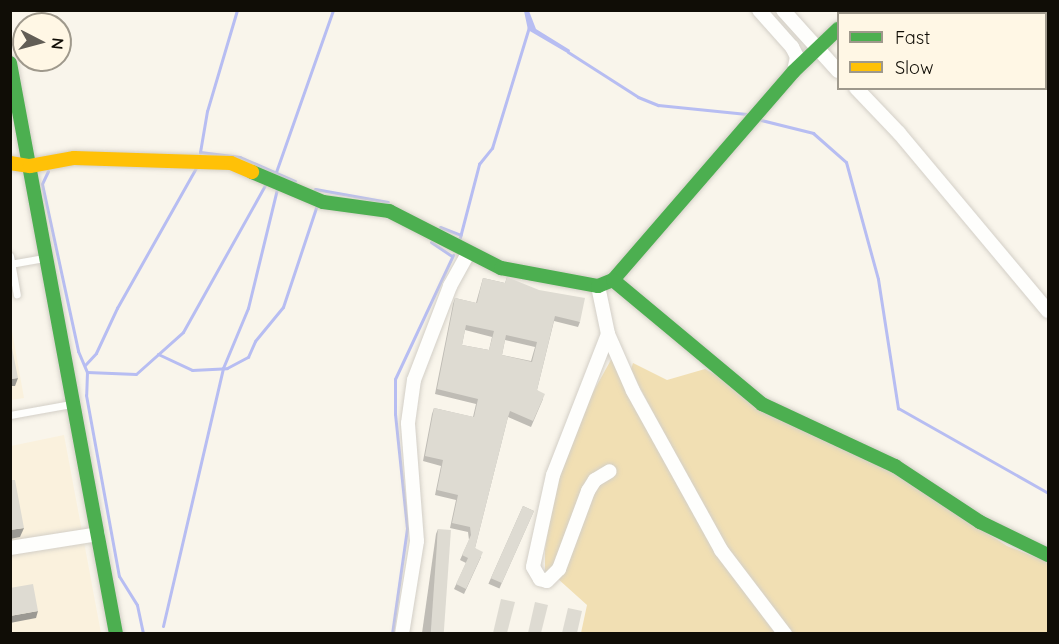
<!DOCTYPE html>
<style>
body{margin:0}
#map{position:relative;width:1059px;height:644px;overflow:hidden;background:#f9f5eb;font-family:Quicksand,sans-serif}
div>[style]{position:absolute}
.built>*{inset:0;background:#faf1dd}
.green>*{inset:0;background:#f1dfb3}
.water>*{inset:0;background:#b7bdf2}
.stream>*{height:3px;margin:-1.5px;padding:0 1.5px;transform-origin:1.5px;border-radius:1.5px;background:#b7bdf2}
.roads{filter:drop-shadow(0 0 2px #d3cfc7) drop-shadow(0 0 2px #d3cfc7)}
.lane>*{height:7px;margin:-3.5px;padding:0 3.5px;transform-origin:3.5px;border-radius:3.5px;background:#fefefc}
.street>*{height:14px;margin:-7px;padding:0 7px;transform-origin:7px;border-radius:7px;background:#fefefc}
.fast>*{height:14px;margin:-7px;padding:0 7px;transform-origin:7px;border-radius:7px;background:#4caf50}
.slow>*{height:14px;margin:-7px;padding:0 7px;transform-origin:7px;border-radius:7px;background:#ffc107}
.wall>*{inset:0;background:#bfbcb5;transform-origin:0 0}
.shaded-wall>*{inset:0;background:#9b9993}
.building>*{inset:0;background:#dedbd2;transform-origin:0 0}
span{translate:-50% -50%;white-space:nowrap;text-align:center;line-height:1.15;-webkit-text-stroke:5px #fff7e5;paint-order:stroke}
.frame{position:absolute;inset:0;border:12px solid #100d06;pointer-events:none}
.legend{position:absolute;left:837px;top:12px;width:210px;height:78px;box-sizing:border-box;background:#fff7e5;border:2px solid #9f998c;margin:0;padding:8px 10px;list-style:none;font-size:18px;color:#100d06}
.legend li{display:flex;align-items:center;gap:12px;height:30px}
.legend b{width:30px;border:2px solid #9f998c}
.north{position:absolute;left:12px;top:12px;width:60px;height:60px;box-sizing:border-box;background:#fff7e5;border:2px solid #9f998c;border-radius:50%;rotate:96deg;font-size:16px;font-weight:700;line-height:24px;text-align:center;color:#100d06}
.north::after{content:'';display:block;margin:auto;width:21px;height:27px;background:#625e56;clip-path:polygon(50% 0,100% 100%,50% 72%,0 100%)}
</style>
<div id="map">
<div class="built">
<i style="clip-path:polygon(10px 320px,24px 398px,11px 400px,10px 400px)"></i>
<i style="clip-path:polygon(64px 435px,101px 633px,11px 634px,11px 446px)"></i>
</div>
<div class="green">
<i style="clip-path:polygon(612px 358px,720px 559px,775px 633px,581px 633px,587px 605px,557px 578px,604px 469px,550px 574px,545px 571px,545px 550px,556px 476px,577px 421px)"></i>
<i style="clip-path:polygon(633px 363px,667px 380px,705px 369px,890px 471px,1007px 546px,1048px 562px,1048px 633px,792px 633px,720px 538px,640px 388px,631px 369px)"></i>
</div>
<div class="water">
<i style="clip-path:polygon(524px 11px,529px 11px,536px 29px,570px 50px,569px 54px,528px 30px)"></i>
</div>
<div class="stream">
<i style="left:237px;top:10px;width:105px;rotate:106.5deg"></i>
<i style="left:207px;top:111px;width:42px;rotate:99.7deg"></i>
<i style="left:200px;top:152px;width:40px;rotate:7.1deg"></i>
<i style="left:240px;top:157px;width:60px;rotate:23.6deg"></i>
<i style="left:568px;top:52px;width:83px;rotate:32.7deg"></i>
<i style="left:638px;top:97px;width:22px;rotate:22deg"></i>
<i style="left:658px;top:105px;width:89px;rotate:5.8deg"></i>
<i style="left:761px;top:120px;width:54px;rotate:14deg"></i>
<i style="left:813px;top:133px;width:44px;rotate:41.3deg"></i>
<i style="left:846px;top:162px;width:121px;rotate:74.7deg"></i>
<i style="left:878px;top:279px;width:131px;rotate:81.2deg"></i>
<i style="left:898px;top:408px;width:172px;rotate:29.5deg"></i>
<i style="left:48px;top:171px;width:14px;rotate:115deg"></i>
<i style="left:42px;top:184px;width:171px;rotate:77.8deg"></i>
<i style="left:78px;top:351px;width:23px;rotate:67deg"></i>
<i style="left:87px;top:372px;width:23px;rotate:92deg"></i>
<i style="left:86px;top:395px;width:184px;rotate:79.7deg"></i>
<i style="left:119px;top:576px;width:34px;rotate:58deg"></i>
<i style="left:137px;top:605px;width:30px;rotate:78deg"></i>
<i style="left:276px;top:172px;width:172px;rotate:-70.6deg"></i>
<i style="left:315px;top:189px;width:74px;rotate:10.1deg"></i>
<i style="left:440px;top:227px;width:22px;rotate:21deg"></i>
<i style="left:459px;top:241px;width:80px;rotate:-75.4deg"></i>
<i style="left:479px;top:164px;width:21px;rotate:-51deg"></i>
<i style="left:492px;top:148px;width:127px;rotate:-73deg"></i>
<i style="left:431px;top:242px;width:25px;rotate:34deg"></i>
<i style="left:158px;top:354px;width:38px;rotate:25deg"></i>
<i style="left:192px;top:370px;width:35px;rotate:-3deg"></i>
<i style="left:227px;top:368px;width:24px;rotate:-28deg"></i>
<i style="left:248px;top:357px;width:17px;rotate:-66deg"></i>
<i style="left:255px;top:341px;width:44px;rotate:-50.5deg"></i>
<i style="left:283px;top:307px;width:108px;rotate:-71.6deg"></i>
<i style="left:85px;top:365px;width:16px;rotate:-47deg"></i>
<i style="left:96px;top:353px;width:50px;rotate:-65deg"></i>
<i style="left:117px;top:308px;width:161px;rotate:-60.6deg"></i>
<i style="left:87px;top:372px;width:49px;rotate:2.3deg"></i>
<i style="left:136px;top:374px;width:63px;rotate:-41.8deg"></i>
<i style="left:183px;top:332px;width:168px;rotate:-60.8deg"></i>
<i style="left:163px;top:626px;width:265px;rotate:-76.9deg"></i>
<i style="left:223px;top:368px;width:65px;rotate:-67.4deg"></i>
<i style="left:248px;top:308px;width:122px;rotate:-76.3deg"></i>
<i style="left:392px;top:634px;width:107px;rotate:-81.9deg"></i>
<i style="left:407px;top:528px;width:115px;rotate:-96deg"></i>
<i style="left:395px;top:414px;width:35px;rotate:-90deg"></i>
<i style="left:395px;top:379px;width:137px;rotate:-64.9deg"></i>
</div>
<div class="roads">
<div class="lane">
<i style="left:10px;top:256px;width:39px;rotate:80deg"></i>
<i style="left:10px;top:264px;width:36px;rotate:-10deg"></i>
<i style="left:10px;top:415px;width:62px;rotate:-10.2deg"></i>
</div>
<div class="street">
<i style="left:759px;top:10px;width:50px;rotate:48.3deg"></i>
<i style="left:792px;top:47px;width:11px;rotate:63deg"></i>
<i style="left:797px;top:57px;width:14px;rotate:102deg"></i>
<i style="left:783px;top:10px;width:82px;rotate:48deg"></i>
<i style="left:963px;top:10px;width:4px;rotate:63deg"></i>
<i style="left:853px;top:14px;width:6px;rotate:-45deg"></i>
<i style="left:1046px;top:15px;width:3px;rotate:-45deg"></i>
<i style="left:856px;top:88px;width:62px;rotate:46.3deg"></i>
<i style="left:899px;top:133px;width:232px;rotate:50.1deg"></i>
<i style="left:598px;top:286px;width:49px;rotate:78.2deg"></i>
<i style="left:608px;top:334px;width:62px;rotate:66.3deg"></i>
<i style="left:633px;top:391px;width:182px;rotate:61deg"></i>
<i style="left:721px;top:550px;width:106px;rotate:52.7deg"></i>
<i style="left:608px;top:334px;width:151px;rotate:111.3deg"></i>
<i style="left:553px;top:475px;width:94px;rotate:102.3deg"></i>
<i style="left:533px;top:567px;width:14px;rotate:60deg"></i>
<i style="left:540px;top:579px;width:7px;rotate:16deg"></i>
<i style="left:547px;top:581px;width:17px;rotate:-45deg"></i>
<i style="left:559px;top:569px;width:83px;rotate:-69.6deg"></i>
<i style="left:588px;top:491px;width:13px;rotate:-58deg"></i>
<i style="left:595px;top:480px;width:17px;rotate:-31deg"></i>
<i style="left:10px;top:548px;width:89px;rotate:-9deg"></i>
<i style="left:402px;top:634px;width:94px;rotate:-80.8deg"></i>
<i style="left:417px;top:541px;width:118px;rotate:-94.4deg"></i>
<i style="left:408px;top:423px;width:43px;rotate:-82.1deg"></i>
<i style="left:414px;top:380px;width:101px;rotate:-69deg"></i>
<i style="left:450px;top:286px;width:37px;rotate:-61deg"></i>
</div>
<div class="fast">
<i style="left:10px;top:63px;width:581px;rotate:79.48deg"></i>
<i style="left:252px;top:172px;width:77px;rotate:22.9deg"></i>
<i style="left:323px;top:202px;width:67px;rotate:7.8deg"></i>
<i style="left:389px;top:211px;width:126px;rotate:27deg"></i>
<i style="left:501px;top:268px;width:99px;rotate:10.5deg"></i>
<i style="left:598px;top:286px;width:16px;rotate:-22deg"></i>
<i style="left:613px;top:280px;width:276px;rotate:-49.1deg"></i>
<i style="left:794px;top:71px;width:61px;rotate:-43.7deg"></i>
<i style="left:613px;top:280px;width:194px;rotate:39.8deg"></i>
<i style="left:762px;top:404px;width:147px;rotate:25deg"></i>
<i style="left:895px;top:466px;width:102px;rotate:33.4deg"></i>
<i style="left:980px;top:522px;width:76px;rotate:25.9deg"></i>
</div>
<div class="slow">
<i style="left:10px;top:163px;width:20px;rotate:9deg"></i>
<i style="left:30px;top:166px;width:45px;rotate:-10.3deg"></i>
<i style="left:74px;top:158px;width:157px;rotate:1.8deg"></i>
<i style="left:231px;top:163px;width:23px;rotate:23deg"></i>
</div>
</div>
<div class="wall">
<i style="clip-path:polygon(evenodd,507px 277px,580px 322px,578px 327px,554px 321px,537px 390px,543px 399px,531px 427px,508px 417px,475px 548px,481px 557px,464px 594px,454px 589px,466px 563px,460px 560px,469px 540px,468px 532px,450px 528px,456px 500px,435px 495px,441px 466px,423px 461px,432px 414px,434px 408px,473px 417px,476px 404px,435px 394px,453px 304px,455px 298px,476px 303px,483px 278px,505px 283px,507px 277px,465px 330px,492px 337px,489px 350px,462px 345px,465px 330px,507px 277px,505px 340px,535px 347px,531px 361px,502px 355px,505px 340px)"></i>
<i style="left:523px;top:506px;width:12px;height:85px;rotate:24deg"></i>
<i style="clip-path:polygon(438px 529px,435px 633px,422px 633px,436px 534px)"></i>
</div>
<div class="shaded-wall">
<i style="clip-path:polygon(1020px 10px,1014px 14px,1010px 14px,1011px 11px)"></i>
<i style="clip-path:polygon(18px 378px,15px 386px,10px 386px,10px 379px)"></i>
<i style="clip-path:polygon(24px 528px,20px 537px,10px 539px,10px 530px)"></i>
<i style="clip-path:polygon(38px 611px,36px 618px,10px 623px,10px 616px)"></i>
</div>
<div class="building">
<i style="clip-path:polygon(evenodd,507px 277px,539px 290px,585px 298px,580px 322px,555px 316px,537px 390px,545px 394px,533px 421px,510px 411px,508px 417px,475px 548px,483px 552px,466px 589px,456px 584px,468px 558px,462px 555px,471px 535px,470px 527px,452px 523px,458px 495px,437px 490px,443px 460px,425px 456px,434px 408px,474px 417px,478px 399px,437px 389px,455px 298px,477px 303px,483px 278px,505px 283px,507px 277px,466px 325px,494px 331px,489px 350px,462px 345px,466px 325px,507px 277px,506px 335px,537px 342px,532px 362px,502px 355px,506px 335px)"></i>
<i style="clip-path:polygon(10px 338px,18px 378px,10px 379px)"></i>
<i style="clip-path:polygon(10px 480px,15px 480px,24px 528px,10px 530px)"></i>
<i style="left:523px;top:506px;width:12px;height:79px;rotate:24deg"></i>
<i style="left:438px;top:529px;width:13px;height:105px;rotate:4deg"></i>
<i style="clip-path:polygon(33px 584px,38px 611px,10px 616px,10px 605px,11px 605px,10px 588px)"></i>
<i style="clip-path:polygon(501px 599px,515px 602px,507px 633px,493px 633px)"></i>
<i style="clip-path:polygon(535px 602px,548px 605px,541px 633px,528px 633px)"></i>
<i style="clip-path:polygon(568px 608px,582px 611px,577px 633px,562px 633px)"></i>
</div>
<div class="frame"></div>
<ul class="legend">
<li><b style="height:8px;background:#4caf50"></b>Fast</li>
<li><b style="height:8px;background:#ffc107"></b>Slow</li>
</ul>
<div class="north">N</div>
</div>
